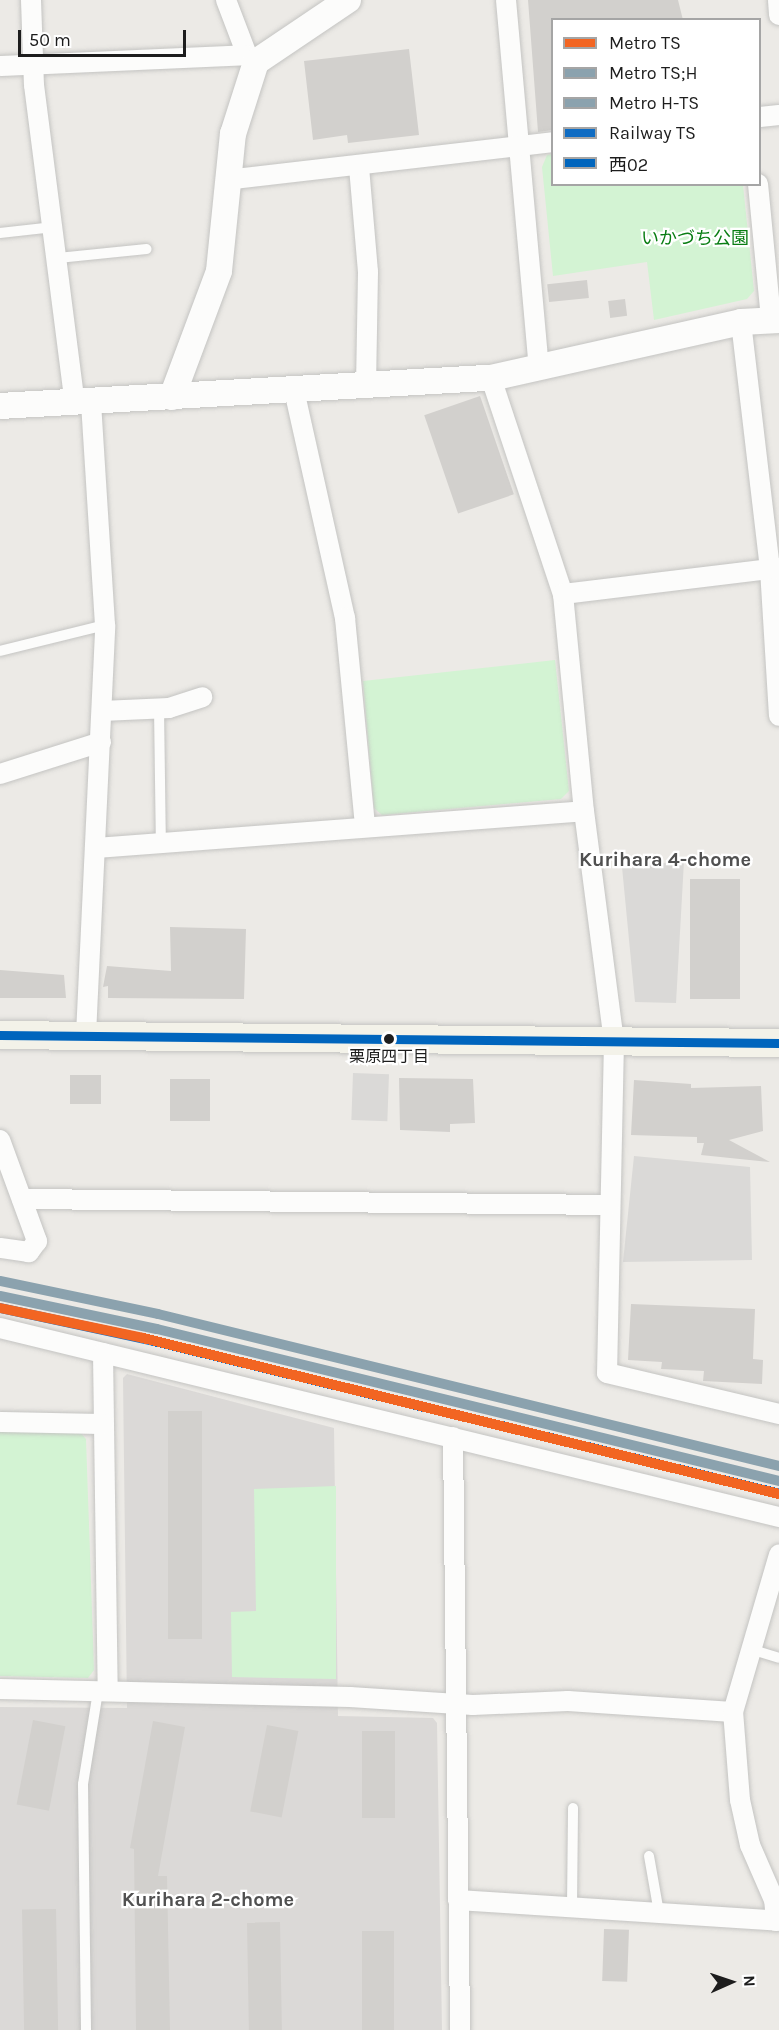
<!DOCTYPE html>
<meta charset="utf-8">
<style>
body{margin:0}
#map{position:relative;width:779px;height:2030px;overflow:hidden;background:#eceae6;font-family:Karla,"Noto Sans JP",sans-serif}
div>[style]{position:absolute}
.residential>*{inset:0;background:#dbd9d7}
.religious>*{inset:0;background:#dad9d7;transform-origin:0 0}
.park>*{inset:0;background:#d3f3d3}
.building>*{inset:0;background:#d2d0cd;transform-origin:0 0}
.roads{filter:drop-shadow(0 0 2px #c4c4c2) drop-shadow(0 0 2px #c4c4c2)}
.service>*{height:10px;margin:-5px;padding:0 5px;transform-origin:5px;border-radius:5px;background:#fcfcfb}
.minor>*{height:20px;margin:-10px;padding:0 10px;transform-origin:10px;border-radius:10px;background:#fcfcfb}
.tertiary>*{height:26px;margin:-13px;padding:0 13px;transform-origin:13px;border-radius:13px;background:#fcfcfb}
.secondary>*{height:28px;margin:-14px;padding:0 14px;transform-origin:14px;border-radius:14px;background:#f3f2e9}
.bus-1>*{height:9px;margin:-4.5px;padding:0 4.5px;transform-origin:4.5px;border-radius:4.5px;background:#0065bd}
.rail-1>*{height:10px;margin:-5px;padding:0 5px;transform-origin:5px;border-radius:5px;background:#0f6cc3}
.metro-1>*{height:10px;margin:-5px;padding:0 5px;transform-origin:5px;border-radius:5px;background:#f26522}
.metro-2>*{height:10px;margin:-5px;padding:0 5px;transform-origin:5px;border-radius:5px;background:#8ba2ae}
.metro-3>*{height:10px;margin:-5px;padding:0 5px;transform-origin:5px;border-radius:5px;background:#8ba2ae}
.dots>*{width:16px;height:16px;translate:-50% -50%;box-sizing:border-box;border:3px solid #fff;border-radius:50%}
span{translate:-50% -50%;white-space:nowrap;text-align:center;line-height:1.15;-webkit-text-stroke:4.5px #fff;paint-order:stroke}
.bus-label{font-size:16px;color:#1d1d1d}
.park-label{font-size:18px;color:#097d13}
.neighbourhood-label{font-size:20px;color:#505050;font-weight:700}
.legend{position:absolute;left:551px;top:18px;width:210px;height:168px;box-sizing:border-box;background:#fff;border:2px solid #a5a5a5;margin:0;padding:8px 10px;list-style:none;font-size:18px;color:#1d1d1d}
.legend li{display:flex;align-items:center;gap:12px;height:30px}
.legend b{width:30px;border:2px solid #a5a5a5}
.north{position:absolute;left:701px;top:1952px;width:60px;height:60px;-webkit-text-stroke:4px #fff;paint-order:stroke;rotate:87deg;font-size:16px;font-weight:700;line-height:24px;text-align:center;color:#1d1d1d}
.north::after{content:'';display:block;margin:auto;width:21px;height:27px;background:#1d1d1d;clip-path:polygon(50% 0,100% 100%,50% 72%,0 100%)}
.scale{position:absolute;left:18px;top:30px;width:168px;height:27px;box-sizing:border-box;border:3px solid #1d1d1d;border-top:0;padding-left:8px;font-size:18px;line-height:21px;white-space:nowrap;color:#1d1d1d;-webkit-text-stroke:4px #fff;paint-order:stroke}
</style>
<div id="map">
<div class="residential">
<i style="clip-path:polygon(127px 1374px,334px 1428px,338px 1716px,433px 1718px,437px 1723px,442px 2030px,0 2030px,0 1707px,127px 1708px,123px 1378px)"></i>
</div>
<div class="religious">
<i style="clip-path:polygon(684px 861px,676px 1003px,635px 1002px,622px 867px)"></i>
<i style="left:353px;top:1073px;width:36px;height:47px;rotate:2deg"></i>
<i style="clip-path:polygon(634px 1156px,750px 1167px,752px 1260px,623px 1262px)"></i>
</div>
<div class="park">
<i style="clip-path:polygon(552px 154px,552px 184px,743px 185px,754px 291px,747px 299px,654px 320px,647px 262px,553px 276px,542px 167px,547px 155px)"></i>
<i style="clip-path:polygon(555px 660px,569px 791px,561px 799px,382px 815px,374px 808px,363px 681px)"></i>
<i style="clip-path:polygon(0 1430px,79px 1431px,86px 1439px,94px 1670px,88px 1678px,0 1676px)"></i>
<i style="clip-path:polygon(336px 1486px,336px 1679px,232px 1677px,231px 1612px,256px 1611px,254px 1489px)"></i>
</div>
<div class="building">
<i style="clip-path:polygon(528px 0,678px 0,683px 20px,552px 20px,552px 130px,538px 132px)"></i>
<i style="clip-path:polygon(409px 49px,419px 135px,348px 143px,347px 135px,313px 140px,304px 61px)"></i>
<i style="left:587px;top:280px;width:18px;height:40px;rotate:84deg"></i>
<i style="left:625px;top:299px;width:17px;height:17px;rotate:83deg"></i>
<i style="left:480px;top:396px;width:104px;height:59px;rotate:71deg"></i>
<i style="left:740px;top:879px;width:120px;height:50px;rotate:90deg"></i>
<i style="clip-path:polygon(170px 927px,246px 929px,244px 999px,108px 998px,108px 986px,103px 987px,107px 966px,171px 971px)"></i>
<i style="clip-path:polygon(0 970px,64px 975px,66px 998px,0 998px)"></i>
<i style="left:70px;top:1075px;width:31px;height:29px"></i>
<i style="clip-path:polygon(399px 1078px,473px 1079px,475px 1123px,450px 1124px,450px 1132px,400px 1130px)"></i>
<i style="left:170px;top:1079px;width:40px;height:42px"></i>
<i style="clip-path:polygon(634px 1080px,691px 1084px,691px 1088px,761px 1086px,763px 1131px,729px 1140px,770px 1162px,701px 1155px,704px 1143px,697px 1143px,697px 1137px,631px 1135px)"></i>
<i style="clip-path:polygon(631px 1304px,755px 1309px,753px 1359px,763px 1360px,762px 1384px,703px 1381px,704px 1371px,661px 1369px,662px 1362px,628px 1360px)"></i>
<i style="left:168px;top:1411px;width:34px;height:228px"></i>
<i style="left:33px;top:1720px;width:33px;height:86px;rotate:11deg"></i>
<i style="clip-path:polygon(153px 1721px,185px 1727px,158px 1876px,167px 1876px,170px 2030px,136px 2030px,134px 1849px,130px 1848px)"></i>
<i style="left:267px;top:1725px;width:32px;height:88px;rotate:11deg"></i>
<i style="left:362px;top:1731px;width:33px;height:87px"></i>
<i style="left:56px;top:1909px;width:121px;height:34px;rotate:89deg"></i>
<i style="left:280px;top:1922px;width:108px;height:33px;rotate:89deg"></i>
<i style="left:604px;top:1929px;width:25px;height:52px;rotate:2deg"></i>
<i style="left:362px;top:1931px;width:32px;height:99px"></i>
</div>
<div class="roads">
<div class="service">
<i style="left:0;top:233px;width:54px;rotate:-6.3deg"></i>
<i style="left:58px;top:258px;width:89px;rotate:-5.8deg"></i>
<i style="left:0;top:651px;width:108px;rotate:-13.9deg"></i>
<i style="left:159px;top:708px;width:135px;rotate:89.2deg"></i>
<i style="left:750px;top:1649px;width:30px;rotate:17deg"></i>
<i style="left:649px;top:1856px;width:58px;rotate:80deg"></i>
<i style="left:572px;top:1907px;width:99px;rotate:-89.4deg"></i>
<i style="left:86px;top:2030px;width:246px;rotate:-90.7deg"></i>
<i style="left:83px;top:1784px;width:94px;rotate:-80.8deg"></i>
</div>
<div class="minor">
<i style="left:31px;top:0;width:85px;rotate:88deg"></i>
<i style="left:34px;top:85px;width:321px;rotate:82.7deg"></i>
<i style="left:226px;top:0;width:59px;rotate:69.1deg"></i>
<i style="left:247px;top:55px;width:11px;rotate:38deg"></i>
<i style="left:506px;top:0;width:369px;rotate:84.9deg"></i>
<i style="left:778px;top:0;width:15px;rotate:86deg"></i>
<i style="left:0;top:66px;width:247px;rotate:-2.5deg"></i>
<i style="left:760px;top:117px;width:19px;rotate:-6deg"></i>
<i style="left:359px;top:167px;width:105px;rotate:85.1deg"></i>
<i style="left:368px;top:272px;width:113px;rotate:91deg"></i>
<i style="left:226px;top:180px;width:328px;rotate:-6.6deg"></i>
<i style="left:758px;top:184px;width:137px;rotate:84.5deg"></i>
<i style="left:741px;top:322px;width:249px;rotate:83.3deg"></i>
<i style="left:770px;top:569px;width:147px;rotate:86.5deg"></i>
<i style="left:491px;top:378px;width:228px;rotate:71.6deg"></i>
<i style="left:563px;top:594px;width:218px;rotate:84.5deg"></i>
<i style="left:584px;top:811px;width:232px;rotate:82.6deg"></i>
<i style="left:614px;top:1041px;width:332px;rotate:91.2deg"></i>
<i style="left:607px;top:1373px;width:177px;rotate:13.4deg"></i>
<i style="left:294px;top:390px;width:234px;rotate:77.4deg"></i>
<i style="left:345px;top:618px;width:210px;rotate:84.5deg"></i>
<i style="left:563px;top:594px;width:218px;rotate:-6.9deg"></i>
<i style="left:102px;top:711px;width:67px;rotate:-2.6deg"></i>
<i style="left:169px;top:708px;width:35px;rotate:-18deg"></i>
<i style="left:0;top:774px;width:106px;rotate:-17.6deg"></i>
<i style="left:96px;top:848px;width:489px;rotate:-4.3deg"></i>
<i style="left:86px;top:1035px;width:410px;rotate:-87.3deg"></i>
<i style="left:105px;top:625px;width:222px;rotate:-93.6deg"></i>
<i style="left:0;top:1140px;width:108px;rotate:69.9deg"></i>
<i style="left:37px;top:1241px;width:14px;rotate:126deg"></i>
<i style="left:29px;top:1252px;width:29px;rotate:-172deg"></i>
<i style="left:22px;top:1199px;width:588px;rotate:0.58deg"></i>
<i style="left:0;top:1328px;width:802px;rotate:13.64deg"></i>
<i style="left:103px;top:1353px;width:338px;rotate:89.2deg"></i>
<i style="left:0;top:1422px;width:103px;rotate:1.1deg"></i>
<i style="left:453px;top:1437px;width:593px;rotate:89.32deg"></i>
<i style="left:0;top:1689px;width:350px;rotate:1.3deg"></i>
<i style="left:350px;top:1697px;width:123px;rotate:3.7deg"></i>
<i style="left:473px;top:1705px;width:95px;rotate:-2.4deg"></i>
<i style="left:568px;top:1701px;width:165px;rotate:3.8deg"></i>
<i style="left:458px;top:1900px;width:322px;rotate:3.7deg"></i>
<i style="left:776px;top:1921px;width:21px;rotate:-95deg"></i>
<i style="left:774px;top:1900px;width:60px;rotate:-113.6deg"></i>
<i style="left:750px;top:1845px;width:46px;rotate:-102.5deg"></i>
<i style="left:740px;top:1800px;width:88px;rotate:-94.5deg"></i>
<i style="left:733px;top:1712px;width:164px;rotate:-73.7deg"></i>
</div>
<div class="tertiary">
<i style="left:172px;top:397px;width:134px;rotate:-69.5deg"></i>
<i style="left:219px;top:271px;width:138px;rotate:-84.2deg"></i>
<i style="left:233px;top:134px;width:76px;rotate:-72.3deg"></i>
<i style="left:256px;top:62px;width:111px;rotate:-34deg"></i>
<i style="left:0;top:406px;width:492px;rotate:-3.3deg"></i>
<i style="left:491px;top:378px;width:256px;rotate:-12.6deg"></i>
<i style="left:741px;top:322px;width:38px;rotate:-3deg"></i>
</div>
<div class="secondary">
<i style="left:0;top:1035px;width:779px;rotate:0.59deg"></i>
</div>
</div>
<div class="bus-1">
<i style="left:0;top:1035px;width:779px;rotate:0.59deg"></i>
</div>
<div class="rail-1">
<i style="left:0;top:1308px;width:157px;rotate:12.1deg"></i>
<i style="left:154px;top:1341px;width:640px;rotate:13.73deg"></i>
</div>
<div class="metro-1">
<i style="left:0;top:1308px;width:146px;rotate:11.8deg"></i>
<i style="left:143px;top:1338px;width:655px;rotate:13.78deg"></i>
</div>
<div class="metro-2">
<i style="left:0;top:1296px;width:160px;rotate:11.9deg"></i>
<i style="left:157px;top:1329px;width:640px;rotate:13.73deg"></i>
</div>
<div class="metro-3">
<i style="left:0;top:1281px;width:161px;rotate:11.8deg"></i>
<i style="left:158px;top:1314px;width:639px;rotate:13.75deg"></i>
</div>
<div class="dots">
<i style="left:389px;top:1039px;background:#1d1d1d"></i>
</div>
<div class="bus-label">
<span style="left:389px;top:1057px">栗原四丁目</span>
</div>
<div class="park-label">
<span style="left:695px;top:238px">いかづち公園</span>
</div>
<div class="neighbourhood-label">
<span style="left:665px;top:859px">Kurihara 4-chome</span>
<span style="left:208px;top:1899px">Kurihara 2-chome</span>
</div>
<ul class="legend">
<li><b style="height:8px;background:#f26522"></b>Metro TS</li>
<li><b style="height:8px;background:#8ba2ae"></b>Metro TS;H</li>
<li><b style="height:8px;background:#8ba2ae"></b>Metro H-TS</li>
<li><b style="height:8px;background:#0f6cc3"></b>Railway TS</li>
<li><b style="height:8px;background:#0065bd"></b>西02</li>
</ul>
<div class="north">N</div>
<div class="scale">50 m</div>
</div>
